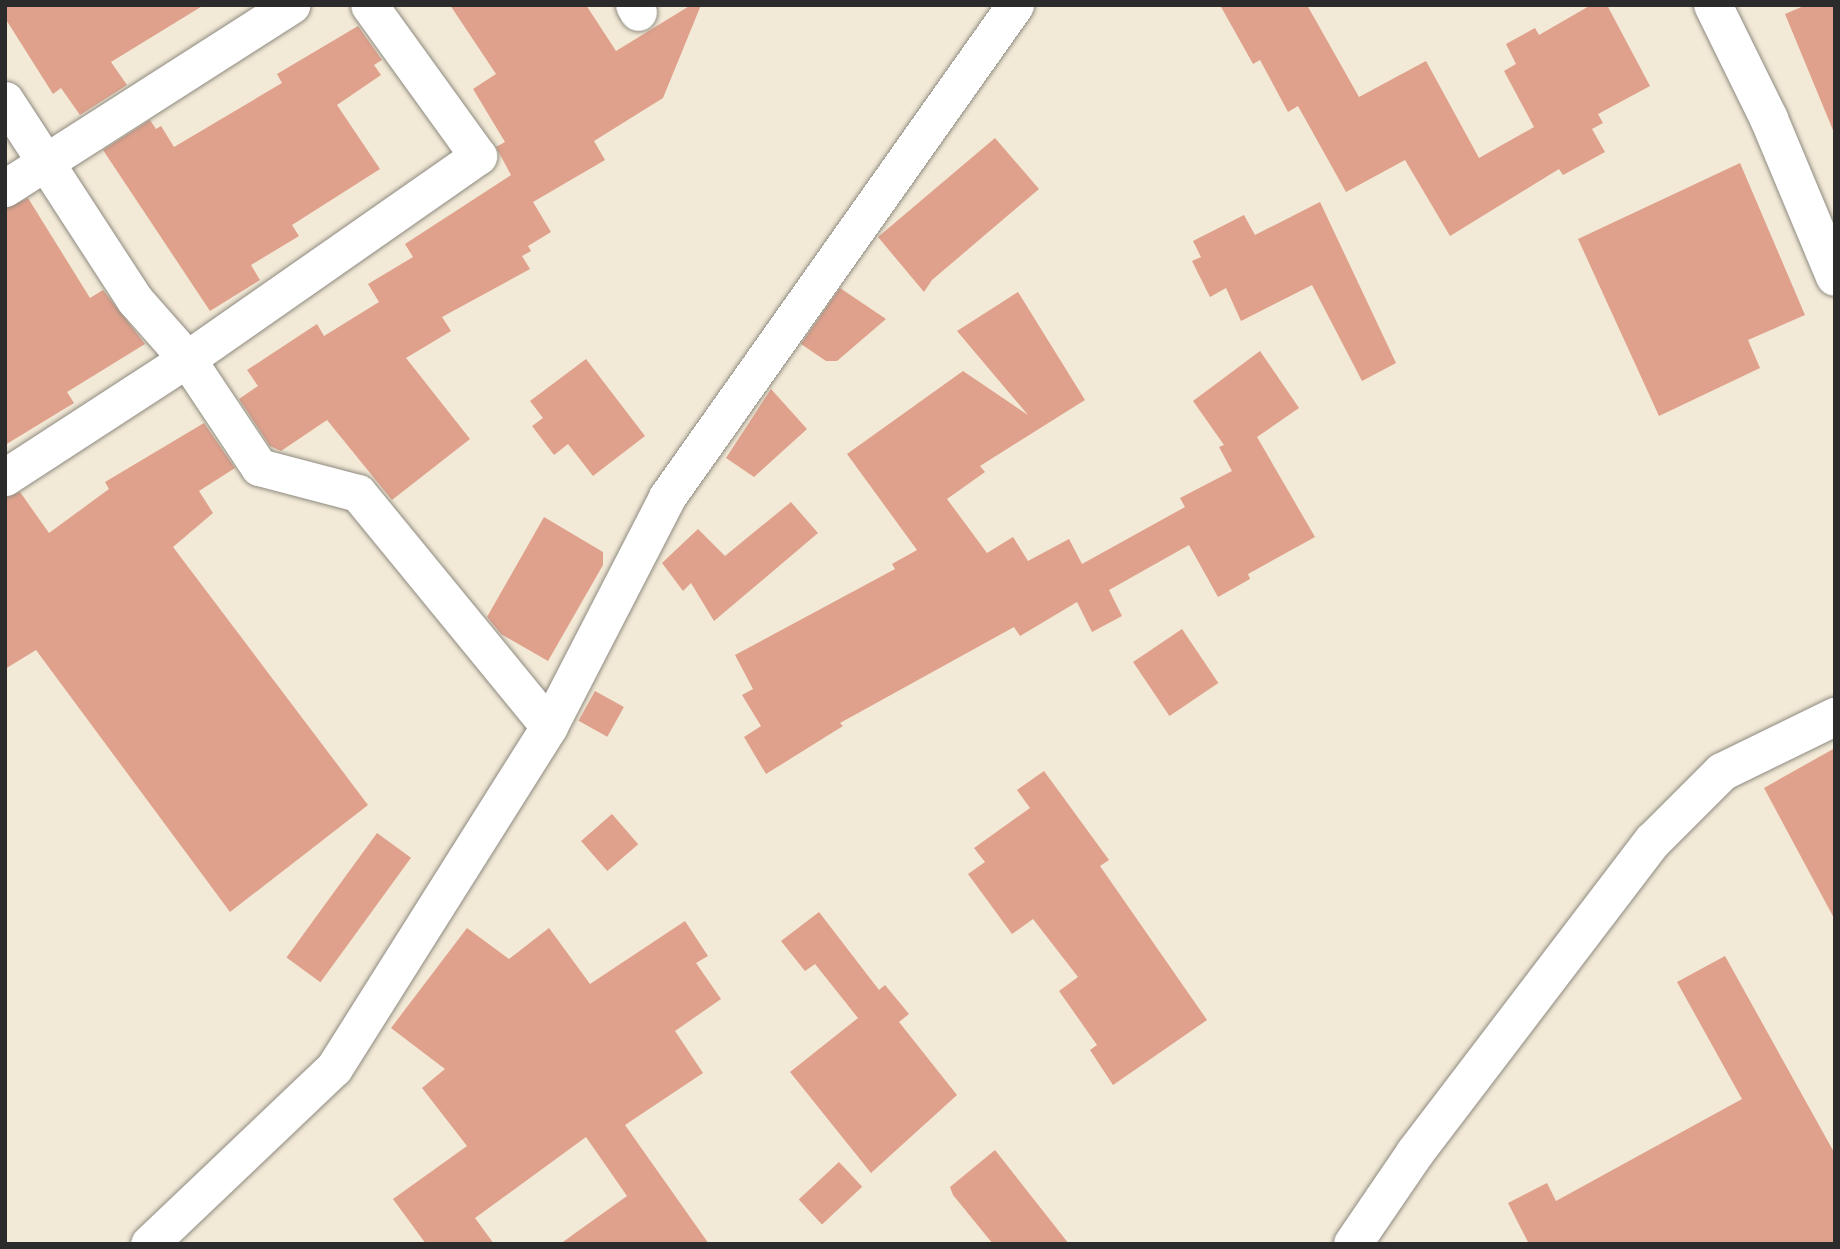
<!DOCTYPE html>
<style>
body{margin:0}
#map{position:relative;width:1840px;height:1249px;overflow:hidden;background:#f2e9d6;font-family:"Sorts Mill Goudy",serif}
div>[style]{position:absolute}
.building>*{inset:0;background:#dfa18c;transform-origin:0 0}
.roads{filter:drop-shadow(0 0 2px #8e8a80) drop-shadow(0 0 2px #8e8a80)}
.minor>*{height:37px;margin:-18.5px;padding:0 18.5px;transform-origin:18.5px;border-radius:18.5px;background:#fff}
.tertiary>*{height:38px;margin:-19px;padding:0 19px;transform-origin:19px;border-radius:19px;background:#fff}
span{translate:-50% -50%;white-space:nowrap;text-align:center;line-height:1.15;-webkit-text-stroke:7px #f6f6f2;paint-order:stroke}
.frame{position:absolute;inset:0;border:7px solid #2b2b2b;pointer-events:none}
</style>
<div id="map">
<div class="building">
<i style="clip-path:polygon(5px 5px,204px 5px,111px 62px,127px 85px,80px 115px,61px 88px,53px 94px,5px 18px)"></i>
<i style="clip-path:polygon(450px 5px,586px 5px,616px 51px,691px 5px,701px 5px,663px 98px,594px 141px,605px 160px,533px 202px,551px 232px,528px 246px,531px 251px,522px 256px,530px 269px,442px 317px,451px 331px,406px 358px,470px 439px,392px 500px,327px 420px,281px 451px,270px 446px,239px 399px,258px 386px,247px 370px,317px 324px,324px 336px,379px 302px,368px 284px,413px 257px,405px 244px,511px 175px,496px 147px,505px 142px,473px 89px,496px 74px)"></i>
<i style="clip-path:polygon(1220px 5px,1307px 5px,1359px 97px,1426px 61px,1479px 158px,1534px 127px,1504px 71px,1516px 64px,1506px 44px,1535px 28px,1539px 35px,1591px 5px,1607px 5px,1650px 86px,1598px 114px,1603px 123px,1592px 129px,1605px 152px,1563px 175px,1559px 169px,1450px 236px,1405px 160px,1346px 192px,1298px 106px,1288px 112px,1260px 60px,1253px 64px)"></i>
<i style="clip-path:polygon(1806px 5px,1835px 5px,1835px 135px,1785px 14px)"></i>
<i style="clip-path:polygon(358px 26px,382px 60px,374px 65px,381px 75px,337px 105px,380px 169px,292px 225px,299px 236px,251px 265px,260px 280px,210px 311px,103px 150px,150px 120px,156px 129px,161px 126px,174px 147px,282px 83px,277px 74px)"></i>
<i style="clip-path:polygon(995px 138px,1039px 189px,932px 280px,924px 292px,878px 237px)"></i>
<i style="clip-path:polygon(1740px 163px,1805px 315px,1748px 340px,1760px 368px,1659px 416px,1578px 239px)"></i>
<i style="clip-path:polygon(28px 198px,90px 298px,103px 290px,145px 344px,67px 392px,74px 403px,5px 445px,5px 209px)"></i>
<i style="clip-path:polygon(1320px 202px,1396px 363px,1362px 381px,1312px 285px,1241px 321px,1226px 288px,1210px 297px,1192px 261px,1201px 257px,1193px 241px,1244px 215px,1255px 235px)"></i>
<i style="clip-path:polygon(840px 288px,886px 319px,837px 361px,826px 361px,801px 344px)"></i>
<i style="clip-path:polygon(1018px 292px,1085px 400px,980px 466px,985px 472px,947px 499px,987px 553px,1013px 537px,1028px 561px,1069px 539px,1082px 564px,1185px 507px,1180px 498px,1232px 471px,1219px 447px,1224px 445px,1193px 401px,1260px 351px,1299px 408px,1257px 437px,1315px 537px,1248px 574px,1250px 579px,1218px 597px,1189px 545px,1109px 590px,1122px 616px,1092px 632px,1077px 602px,1020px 636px,1014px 627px,840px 723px,843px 726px,766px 774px,744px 737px,761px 726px,742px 695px,753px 689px,735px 655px,895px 569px,892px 564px,917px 550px,847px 454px,963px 371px,1028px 415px,957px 331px)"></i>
<i style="clip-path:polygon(586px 359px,645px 436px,593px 476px,568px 444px,554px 455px,532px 426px,543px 418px,530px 401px)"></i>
<i style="clip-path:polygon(771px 389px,807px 429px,754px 477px,726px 458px)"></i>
<i style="clip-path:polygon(204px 423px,235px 468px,199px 491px,213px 513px,173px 547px,368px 805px,230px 912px,36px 650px,5px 669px,5px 498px,20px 492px,49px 533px,109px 489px,105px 482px)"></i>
<i style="clip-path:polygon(791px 502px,818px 533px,714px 621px,691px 583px,683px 591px,662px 563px,698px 529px,725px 556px)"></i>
<i style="clip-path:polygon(544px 517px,603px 552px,603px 565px,548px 661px,501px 634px,487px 617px)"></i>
<i style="left:1182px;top:629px;width:65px;height:59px;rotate:56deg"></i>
<i style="left:595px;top:691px;width:33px;height:34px;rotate:29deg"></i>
<i style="clip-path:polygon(1835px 748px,1835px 920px,1764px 788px)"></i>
<i style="clip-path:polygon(1044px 771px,1109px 860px,1100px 866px,1207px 1020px,1113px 1085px,1090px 1050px,1097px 1045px,1059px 991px,1078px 977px,1033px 919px,1012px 934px,968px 874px,985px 862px,974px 848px,1030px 808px,1017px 790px)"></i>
<i style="left:612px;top:814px;width:40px;height:41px;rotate:49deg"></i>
<i style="left:377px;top:833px;width:42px;height:154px;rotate:36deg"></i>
<i style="clip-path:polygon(819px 912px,879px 990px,885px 985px,909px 1014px,899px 1022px,957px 1095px,871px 1173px,790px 1072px,858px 1018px,815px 964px,805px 971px,781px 941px)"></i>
<i style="clip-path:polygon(685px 921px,708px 956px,696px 963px,721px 999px,675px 1031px,703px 1073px,625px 1125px,709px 1244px,560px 1244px,627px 1196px,586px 1137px,475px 1218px,494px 1244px,426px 1244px,393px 1199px,467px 1146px,422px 1088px,445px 1069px,391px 1028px,467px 928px,509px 959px,549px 928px,590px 984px)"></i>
<i style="clip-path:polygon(1725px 956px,1835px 1154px,1835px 1244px,1529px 1244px,1508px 1203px,1547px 1183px,1556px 1201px,1742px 1099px,1677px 982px)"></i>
<i style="clip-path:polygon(995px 1150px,1069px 1244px,993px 1244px,953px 1195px,950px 1187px)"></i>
<i style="left:839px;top:1162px;width:34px;height:55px;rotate:47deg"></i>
</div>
<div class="roads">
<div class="minor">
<i style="left:634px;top:5px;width:8px;rotate:60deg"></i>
<i style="left:5px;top:100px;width:239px;rotate:57deg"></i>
<i style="left:135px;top:300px;width:79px;rotate:48.6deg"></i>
<i style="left:187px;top:359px;width:130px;rotate:56.3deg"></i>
<i style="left:259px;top:467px;width:102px;rotate:14.7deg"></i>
<i style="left:358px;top:493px;width:301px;rotate:50.7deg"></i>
<i style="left:5px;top:188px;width:340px;rotate:-32.6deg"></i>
<i style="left:5px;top:477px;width:217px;rotate:-33deg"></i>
<i style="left:187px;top:359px;width:355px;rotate:-34.9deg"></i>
<i style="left:478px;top:156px;width:186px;rotate:-125.8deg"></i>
<i style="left:149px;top:1244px;width:255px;rotate:-43.6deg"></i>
<i style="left:334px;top:1068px;width:404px;rotate:-57.8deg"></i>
<i style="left:549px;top:726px;width:258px;rotate:-62.7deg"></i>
<i style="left:667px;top:497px;width:603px;rotate:-54.73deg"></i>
</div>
<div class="tertiary">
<i style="left:1713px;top:5px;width:127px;rotate:63.8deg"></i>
<i style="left:1769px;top:119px;width:171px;rotate:67.3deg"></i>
<i style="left:1353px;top:1244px;width:110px;rotate:-55.7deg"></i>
<i style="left:1415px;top:1153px;width:392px;rotate:-52.7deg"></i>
<i style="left:1653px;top:841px;width:98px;rotate:-45deg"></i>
<i style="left:1722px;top:772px;width:126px;rotate:-26deg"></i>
</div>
</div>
<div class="frame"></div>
</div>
